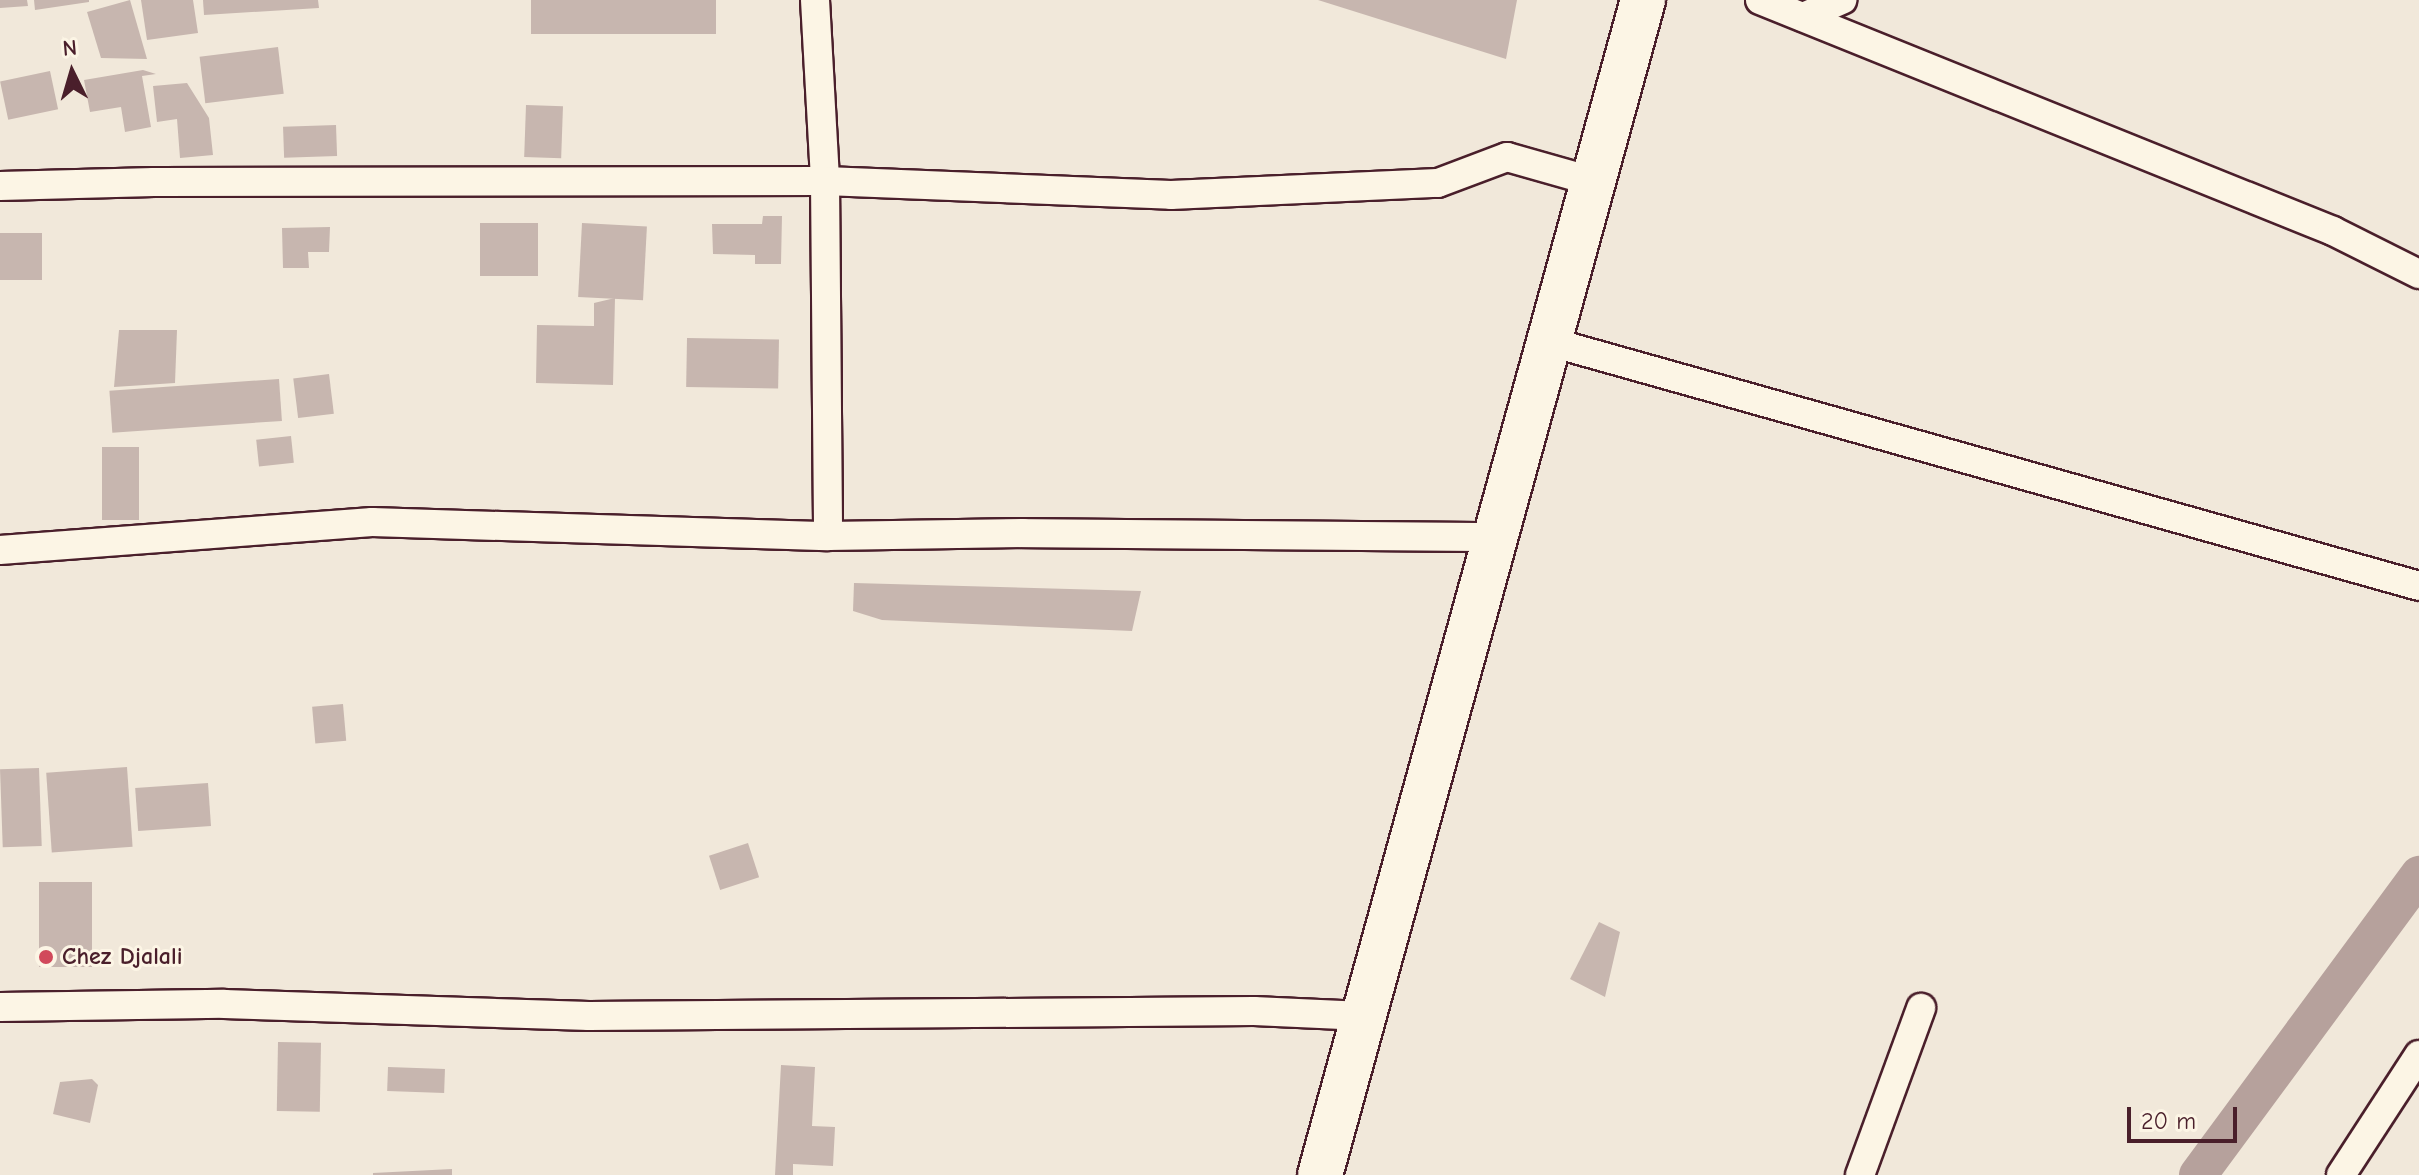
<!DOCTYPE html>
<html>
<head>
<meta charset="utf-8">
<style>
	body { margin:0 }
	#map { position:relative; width:2419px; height:1175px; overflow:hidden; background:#f1e8da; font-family:"Comic Neue",sans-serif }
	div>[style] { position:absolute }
	.canal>* { height:38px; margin:-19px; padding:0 19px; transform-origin:19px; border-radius:19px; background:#b6a19c }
	.building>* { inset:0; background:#c7b6af; transform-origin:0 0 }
	.roads { filter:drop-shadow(2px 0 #4a1f2b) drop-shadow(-2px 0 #4a1f2b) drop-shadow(0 2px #4a1f2b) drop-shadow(0 -2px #4a1f2b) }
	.minor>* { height:28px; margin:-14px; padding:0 14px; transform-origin:14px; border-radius:14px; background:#fcf5e5 }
	.trunk>* { height:44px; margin:-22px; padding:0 22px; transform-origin:22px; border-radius:22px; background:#fcf5e5 }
	.dots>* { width:22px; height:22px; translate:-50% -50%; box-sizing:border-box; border:4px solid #fcf5e5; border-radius:50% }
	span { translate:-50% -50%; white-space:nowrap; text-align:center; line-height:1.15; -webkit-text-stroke:6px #fcf5e5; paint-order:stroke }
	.poi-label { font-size:24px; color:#4a1f2b; font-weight:700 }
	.left { translate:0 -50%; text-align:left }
	.north { position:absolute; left:32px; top:32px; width:80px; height:80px; -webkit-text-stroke:6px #fcf5e5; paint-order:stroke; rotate:355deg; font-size:22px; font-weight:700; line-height:32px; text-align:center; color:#4a1f2b }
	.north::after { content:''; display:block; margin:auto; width:28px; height:36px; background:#4a1f2b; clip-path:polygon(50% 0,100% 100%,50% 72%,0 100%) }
	.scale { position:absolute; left:2127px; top:1107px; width:110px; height:36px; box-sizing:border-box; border:4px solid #4a1f2b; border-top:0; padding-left:10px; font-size:24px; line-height:28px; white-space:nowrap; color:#4a1f2b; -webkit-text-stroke:6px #fcf5e5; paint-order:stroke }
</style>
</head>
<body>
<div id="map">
	<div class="canal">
		<i style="left:2198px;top:1175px;width:373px;rotate:-53.6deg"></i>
	</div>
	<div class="building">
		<i style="clip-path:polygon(0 0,27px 0,28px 6px,0 8px)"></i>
		<i style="clip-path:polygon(34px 0,89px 0,89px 2px,35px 10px)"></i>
		<i style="clip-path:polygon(130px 0,147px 59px,101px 58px,87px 12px)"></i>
		<i style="clip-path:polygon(141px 0,193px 0,198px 33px,147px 40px)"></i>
		<i style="clip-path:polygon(203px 0,318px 0,319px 8px,204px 15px)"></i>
		<i style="left:716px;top:0;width:34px;height:185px;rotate:90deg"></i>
		<i style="clip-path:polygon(1318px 0,1517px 0,1506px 59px)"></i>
		<i style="left:278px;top:47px;width:47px;height:79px;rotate:83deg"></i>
		<i style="clip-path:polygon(143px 70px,156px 74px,142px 76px,151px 127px,125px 132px,121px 107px,90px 112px,84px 80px)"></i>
		<i style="left:50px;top:71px;width:39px;height:51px;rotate:78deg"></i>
		<i style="clip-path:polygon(187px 83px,209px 118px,213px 155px,180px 158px,177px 119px,157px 122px,153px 86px)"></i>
		<i style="left:526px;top:105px;width:37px;height:52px;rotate:2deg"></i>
		<i style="left:336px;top:125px;width:31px;height:53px;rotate:88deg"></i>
		<i style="clip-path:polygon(763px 216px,782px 216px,781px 264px,755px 264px,755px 255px,713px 254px,712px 224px,762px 224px)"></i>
		<i style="left:480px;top:223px;width:58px;height:53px"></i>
		<i style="left:582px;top:223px;width:65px;height:74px;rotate:3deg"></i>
		<i style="clip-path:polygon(330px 227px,329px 252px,308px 252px,309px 268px,283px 268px,282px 228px)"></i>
		<i style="left:0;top:233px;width:42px;height:47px"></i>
		<i style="clip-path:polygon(615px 298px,613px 385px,536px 383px,537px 325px,594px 326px,594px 303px)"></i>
		<i style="clip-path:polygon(119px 330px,177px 330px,175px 383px,114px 387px)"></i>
		<i style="left:687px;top:338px;width:92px;height:49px;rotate:1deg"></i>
		<i style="left:329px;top:374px;width:40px;height:36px;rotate:83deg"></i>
		<i style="left:279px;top:379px;width:42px;height:170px;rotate:86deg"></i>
		<i style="left:291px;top:436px;width:27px;height:35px;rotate:84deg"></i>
		<i style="left:139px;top:447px;width:73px;height:37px;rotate:90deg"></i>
		<i style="clip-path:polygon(854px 583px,1141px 591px,1132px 631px,882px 620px,853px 611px)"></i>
		<i style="left:343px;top:704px;width:37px;height:31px;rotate:85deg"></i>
		<i style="left:127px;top:767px;width:80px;height:81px;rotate:86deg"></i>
		<i style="left:39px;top:768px;width:78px;height:39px;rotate:88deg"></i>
		<i style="left:208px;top:783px;width:43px;height:73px;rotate:86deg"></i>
		<i style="left:748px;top:843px;width:36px;height:41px;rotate:72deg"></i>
		<i style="left:39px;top:882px;width:53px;height:85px"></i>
		<i style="clip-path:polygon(1599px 922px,1620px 932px,1605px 997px,1570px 979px)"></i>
		<i style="left:278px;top:1042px;width:43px;height:69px;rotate:1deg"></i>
		<i style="clip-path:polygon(781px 1065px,815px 1067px,812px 1126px,835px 1127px,833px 1166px,793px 1164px,793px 1175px,775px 1175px)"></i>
		<i style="left:388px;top:1067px;width:57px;height:24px;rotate:2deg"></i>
		<i style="clip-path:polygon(92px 1079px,98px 1085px,90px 1123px,53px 1114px,60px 1082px)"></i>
		<i style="clip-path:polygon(452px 1169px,452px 1175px,373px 1175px,373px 1173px)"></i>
	</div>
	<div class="roads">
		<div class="minor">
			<i style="left:815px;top:0;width:181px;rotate:86.8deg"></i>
			<i style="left:825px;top:181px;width:355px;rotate:89.5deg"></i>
			<i style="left:1760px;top:0;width:618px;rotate:21.96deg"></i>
			<i style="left:2333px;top:231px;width:96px;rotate:26.6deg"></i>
			<i style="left:1803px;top:17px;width:43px;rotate:-23.6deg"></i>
			<i style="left:0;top:186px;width:154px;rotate:-1.5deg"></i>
			<i style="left:154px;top:182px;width:671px;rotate:-0.09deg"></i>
			<i style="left:825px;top:181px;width:346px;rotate:2.3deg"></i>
			<i style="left:1171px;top:195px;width:267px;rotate:-2.6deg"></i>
			<i style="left:1438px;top:183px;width:74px;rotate:-20.6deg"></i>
			<i style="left:1507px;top:157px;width:88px;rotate:15.8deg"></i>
			<i style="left:1547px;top:341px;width:906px;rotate:15.69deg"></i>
			<i style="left:0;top:550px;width:373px;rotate:-4.3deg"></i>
			<i style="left:372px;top:522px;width:456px;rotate:1.8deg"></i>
			<i style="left:828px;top:536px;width:195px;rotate:-0.9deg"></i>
			<i style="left:1023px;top:533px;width:471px;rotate:0.5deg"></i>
			<i style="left:0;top:1007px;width:224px;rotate:-0.8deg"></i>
			<i style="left:224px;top:1004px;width:365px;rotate:1.9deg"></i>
			<i style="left:589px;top:1016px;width:665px;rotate:-0.43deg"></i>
			<i style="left:1254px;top:1011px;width:110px;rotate:2.6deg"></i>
			<i style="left:1860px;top:1175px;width:178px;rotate:-69.9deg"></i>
			<i style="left:2341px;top:1175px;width:143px;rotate:-57deg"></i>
		</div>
		<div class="trunk">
			<i style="left:1320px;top:1175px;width:1219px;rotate:-74.63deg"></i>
		</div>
	</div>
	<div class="dots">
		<i style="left:46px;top:957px;background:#d1495b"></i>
	</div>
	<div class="poi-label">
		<span class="left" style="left:62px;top:957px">Chez Djalali</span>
	</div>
	<div class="north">N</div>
	<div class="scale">20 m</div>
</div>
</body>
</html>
